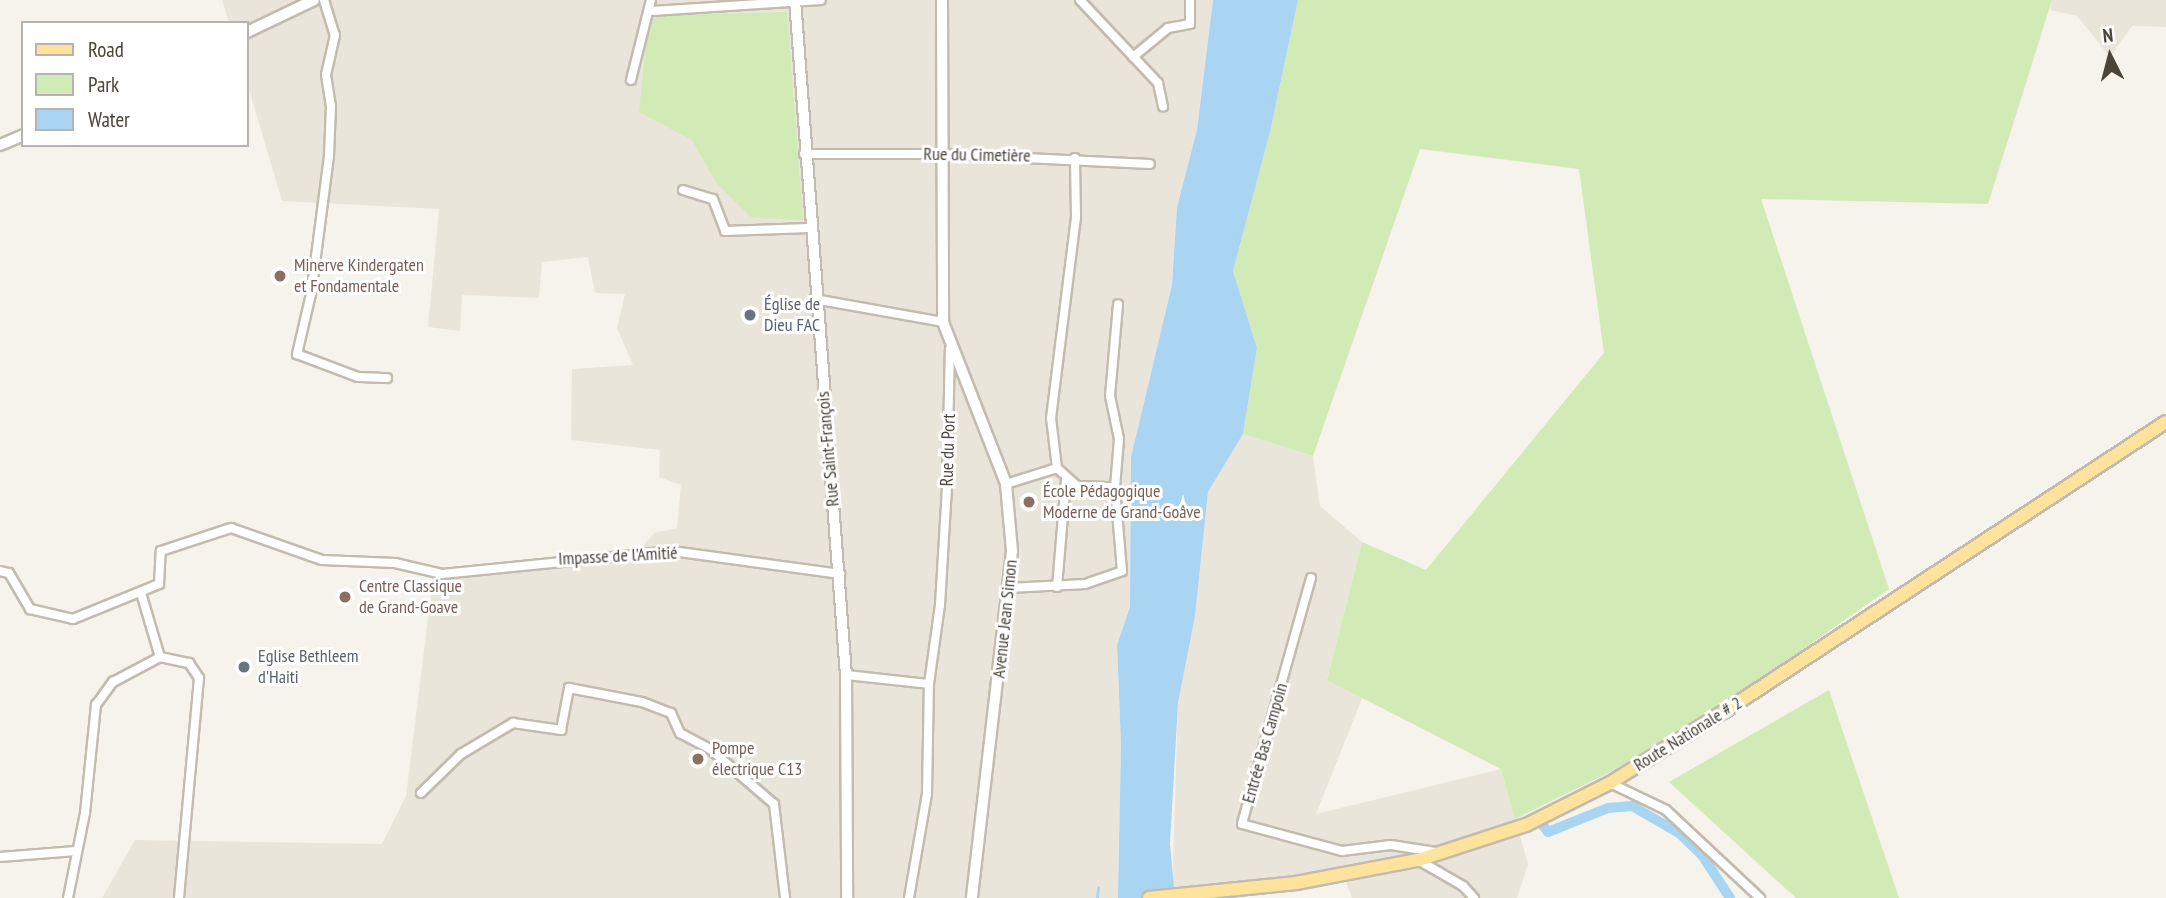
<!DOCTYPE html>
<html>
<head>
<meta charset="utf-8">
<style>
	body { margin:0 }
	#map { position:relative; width:2166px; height:898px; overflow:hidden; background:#f6f3ec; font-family:"PT Sans Narrow",sans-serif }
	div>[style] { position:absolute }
	.residential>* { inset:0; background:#eae5da }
	.green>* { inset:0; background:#d2eab5 }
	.water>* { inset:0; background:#a9d4f2 }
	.stream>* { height:2.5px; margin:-1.25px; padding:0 1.25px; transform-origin:1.25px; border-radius:1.25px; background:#a9d4f2 }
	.canal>* { height:10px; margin:-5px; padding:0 5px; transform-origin:5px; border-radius:5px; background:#a9d4f2 }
	.roads { filter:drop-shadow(2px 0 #c2bbae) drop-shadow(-2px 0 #c2bbae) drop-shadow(0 2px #c2bbae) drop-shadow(0 -2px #c2bbae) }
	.minor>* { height:8px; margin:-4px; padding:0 4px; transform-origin:4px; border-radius:4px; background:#fff }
	.tertiary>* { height:10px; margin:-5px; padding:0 5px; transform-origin:5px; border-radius:5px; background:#fff }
	.primary>* { height:12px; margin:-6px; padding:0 6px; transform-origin:6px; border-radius:6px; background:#ffe39c }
	.dots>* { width:19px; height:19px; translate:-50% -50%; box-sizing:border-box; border:4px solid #fff; border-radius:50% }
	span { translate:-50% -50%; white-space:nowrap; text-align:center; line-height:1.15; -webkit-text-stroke:6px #fff; paint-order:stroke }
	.street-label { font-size:18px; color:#4b4439 }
	.education-label { font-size:18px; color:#785e54 }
	.left { translate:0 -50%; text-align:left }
	.worship-label { font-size:18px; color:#5b616d }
	.legend { position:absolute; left:21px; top:21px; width:228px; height:126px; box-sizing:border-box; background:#fff; border:2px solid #b7b4b0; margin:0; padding:9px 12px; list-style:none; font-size:21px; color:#4b4439 }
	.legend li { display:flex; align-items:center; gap:14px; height:35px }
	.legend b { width:35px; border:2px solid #b7b4b0 }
	.north { position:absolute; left:2075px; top:21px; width:70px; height:70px; -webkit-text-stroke:5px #fff; paint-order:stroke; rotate:354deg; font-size:19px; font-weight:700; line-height:28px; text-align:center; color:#4b4439 }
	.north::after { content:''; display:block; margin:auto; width:24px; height:32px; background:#4b4439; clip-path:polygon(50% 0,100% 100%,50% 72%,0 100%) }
</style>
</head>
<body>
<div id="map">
	<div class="residential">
		<i style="clip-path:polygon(222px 0,1213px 0,1197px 130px,1177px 207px,1172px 285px,1131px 457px,1130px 607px,1117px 645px,1121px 744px,1118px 898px,102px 898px,135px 840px,382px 844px,406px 796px,434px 570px,642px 547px,654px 533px,677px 528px,681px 485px,659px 477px,660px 450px,571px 440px,572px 369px,633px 365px,617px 328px,625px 294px,595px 293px,588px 257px,542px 262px,539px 298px,462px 295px,460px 331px,428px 327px,439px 209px,282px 201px,247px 83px,247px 23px,229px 23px)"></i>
		<i style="clip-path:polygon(2052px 0,2166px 0,2166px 27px,2132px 26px,2110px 57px,2077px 16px,2050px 10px)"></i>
		<i style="clip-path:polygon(1243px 434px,1313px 456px,1320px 506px,1362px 542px,1327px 679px,1363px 696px,1316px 814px,1501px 769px,1528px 864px,1517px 898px,1352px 898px,1341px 870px,1172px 891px,1178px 703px,1195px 616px,1208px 492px)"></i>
	</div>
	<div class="green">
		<i style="clip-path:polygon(1298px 0,2052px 0,1988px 204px,1761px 199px,1889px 589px,1745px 690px,1612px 771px,1515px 819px,1501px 769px,1327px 680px,1362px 542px,1426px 570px,1604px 353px,1579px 169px,1420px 149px,1313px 456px,1243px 434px,1257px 348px,1233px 271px,1270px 132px)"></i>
		<i style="clip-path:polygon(787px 12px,803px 220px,751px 217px,717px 184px,692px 140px,639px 112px,649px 16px)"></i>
		<i style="clip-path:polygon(1829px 690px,1899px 898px,1796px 898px,1669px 782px)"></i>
	</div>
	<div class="water">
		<i style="clip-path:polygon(1213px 0,1298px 0,1270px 132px,1233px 271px,1257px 348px,1243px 434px,1208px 492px,1195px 616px,1178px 703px,1170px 844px,1175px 898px,1118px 898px,1121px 744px,1117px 645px,1130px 607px,1131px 457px,1172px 285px,1177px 207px,1197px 130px)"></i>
	</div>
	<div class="stream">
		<i style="left:1097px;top:898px;width:10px;rotate:-84deg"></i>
	</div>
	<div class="canal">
		<i style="left:1542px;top:824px;width:10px;rotate:53deg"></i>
		<i style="left:1548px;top:832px;width:65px;rotate:-21.8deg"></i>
		<i style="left:1608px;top:808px;width:24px;rotate:-5deg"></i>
		<i style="left:1632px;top:806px;width:54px;rotate:29.9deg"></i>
		<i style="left:1679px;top:833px;width:32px;rotate:44deg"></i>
		<i style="left:1702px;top:855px;width:51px;rotate:56.9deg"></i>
	</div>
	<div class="roads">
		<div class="minor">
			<i style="left:324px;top:0;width:37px;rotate:73deg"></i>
			<i style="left:335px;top:35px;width:41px;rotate:102.7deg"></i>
			<i style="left:326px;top:75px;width:31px;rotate:81deg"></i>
			<i style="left:331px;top:106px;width:50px;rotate:92.3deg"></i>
			<i style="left:329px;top:156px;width:139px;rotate:97.4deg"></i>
			<i style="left:311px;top:294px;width:62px;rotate:103.1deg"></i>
			<i style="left:297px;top:354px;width:65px;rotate:20.7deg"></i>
			<i style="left:358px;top:377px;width:29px;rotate:2deg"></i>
			<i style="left:1080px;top:0;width:114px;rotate:46.8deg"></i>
			<i style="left:1158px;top:83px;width:24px;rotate:78deg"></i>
			<i style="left:652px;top:11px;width:169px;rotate:-3.7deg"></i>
			<i style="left:1133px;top:57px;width:45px;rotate:-39.6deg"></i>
			<i style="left:1168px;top:28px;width:22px;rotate:-10deg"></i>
			<i style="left:1190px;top:24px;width:24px;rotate:-90deg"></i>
			<i style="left:631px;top:80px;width:82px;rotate:-76deg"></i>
			<i style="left:804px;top:154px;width:139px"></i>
			<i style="left:943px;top:154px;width:207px;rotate:2.8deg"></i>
			<i style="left:683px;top:190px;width:31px;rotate:17deg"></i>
			<i style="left:713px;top:199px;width:34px;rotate:69deg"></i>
			<i style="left:725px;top:231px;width:84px;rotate:-2deg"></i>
			<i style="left:814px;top:299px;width:131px;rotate:10.1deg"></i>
			<i style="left:1057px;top:468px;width:50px;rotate:-96.8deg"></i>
			<i style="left:1051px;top:418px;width:202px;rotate:-82.9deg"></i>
			<i style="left:1076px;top:218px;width:60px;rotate:-91deg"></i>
			<i style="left:1006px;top:484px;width:53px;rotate:-17.4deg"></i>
			<i style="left:1057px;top:468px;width:27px;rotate:42deg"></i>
			<i style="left:1077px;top:486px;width:38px;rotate:2deg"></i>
			<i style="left:0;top:571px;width:9px;rotate:13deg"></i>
			<i style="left:9px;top:573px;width:42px;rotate:59.7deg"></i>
			<i style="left:30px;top:609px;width:44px;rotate:13.1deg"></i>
			<i style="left:73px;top:619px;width:93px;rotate:-22.1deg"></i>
			<i style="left:159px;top:584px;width:33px;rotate:-87deg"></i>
			<i style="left:161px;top:551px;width:74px;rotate:-18.2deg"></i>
			<i style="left:231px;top:528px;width:96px;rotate:19.4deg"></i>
			<i style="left:322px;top:560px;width:73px;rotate:2.4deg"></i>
			<i style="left:395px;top:563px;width:48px;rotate:13.2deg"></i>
			<i style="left:442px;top:574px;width:231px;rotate:-5.7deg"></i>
			<i style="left:672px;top:551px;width:170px;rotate:7.8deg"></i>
			<i style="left:1311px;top:578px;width:255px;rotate:105.7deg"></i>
			<i style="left:1242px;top:824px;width:104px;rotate:15.1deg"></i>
			<i style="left:1342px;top:851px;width:49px;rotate:-7deg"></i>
			<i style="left:1391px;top:845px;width:45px;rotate:9deg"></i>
			<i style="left:1057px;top:587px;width:108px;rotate:-85.2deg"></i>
			<i style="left:1009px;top:588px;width:76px;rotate:-3deg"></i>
			<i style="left:1085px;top:584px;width:39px;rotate:-19deg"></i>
			<i style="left:1122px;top:571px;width:84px;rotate:-94.8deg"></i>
			<i style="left:1115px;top:487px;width:48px;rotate:-85.2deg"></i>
			<i style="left:1119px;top:439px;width:44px;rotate:-101.8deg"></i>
			<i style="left:1110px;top:396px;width:92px;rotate:-85deg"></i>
			<i style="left:141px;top:593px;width:67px;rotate:73.5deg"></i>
			<i style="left:160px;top:657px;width:30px;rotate:12deg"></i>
			<i style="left:189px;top:663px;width:18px;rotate:56deg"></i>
			<i style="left:199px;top:678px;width:221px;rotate:95.2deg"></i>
			<i style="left:846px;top:675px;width:83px;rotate:6.2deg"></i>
			<i style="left:1610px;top:783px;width:62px;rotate:25.7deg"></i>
			<i style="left:1666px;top:810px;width:129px;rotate:43.1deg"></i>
			<i style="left:421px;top:793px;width:56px;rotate:-44.3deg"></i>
			<i style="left:461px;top:754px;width:61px;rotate:-30.8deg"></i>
			<i style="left:513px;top:723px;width:49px;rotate:8.3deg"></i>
			<i style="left:561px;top:730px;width:43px;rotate:-79.2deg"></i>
			<i style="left:569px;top:688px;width:74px;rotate:10.9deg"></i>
			<i style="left:642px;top:702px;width:31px;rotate:21deg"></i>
			<i style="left:671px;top:713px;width:22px;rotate:66deg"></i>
			<i style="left:680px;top:733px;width:34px;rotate:28deg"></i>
			<i style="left:710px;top:749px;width:84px;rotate:40.7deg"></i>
			<i style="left:774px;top:804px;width:95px;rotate:83.3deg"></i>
			<i style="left:0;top:857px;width:76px;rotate:-4.5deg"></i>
			<i style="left:1418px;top:860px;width:52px;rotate:30deg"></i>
			<i style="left:1463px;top:886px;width:16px;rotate:47deg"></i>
			<i style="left:68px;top:898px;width:87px;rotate:-78.7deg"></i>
			<i style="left:85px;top:813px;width:109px;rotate:-84.2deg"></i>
			<i style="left:96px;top:705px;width:29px;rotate:-54deg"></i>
			<i style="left:113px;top:682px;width:53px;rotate:-28deg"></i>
			<i style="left:909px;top:898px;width:106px;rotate:-80.2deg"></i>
			<i style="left:927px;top:794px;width:110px;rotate:-89deg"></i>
			<i style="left:929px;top:684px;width:80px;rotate:-82.1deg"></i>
			<i style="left:940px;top:605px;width:118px;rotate:-86.6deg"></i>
			<i style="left:947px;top:487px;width:138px;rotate:-88.8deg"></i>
		</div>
		<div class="tertiary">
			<i style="left:795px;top:0;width:677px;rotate:85.68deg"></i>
			<i style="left:846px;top:675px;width:223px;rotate:89.7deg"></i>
			<i style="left:942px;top:0;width:322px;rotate:89.8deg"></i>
			<i style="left:943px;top:322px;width:174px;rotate:68.7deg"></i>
			<i style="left:1006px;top:484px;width:67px;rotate:84.9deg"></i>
			<i style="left:1012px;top:551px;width:349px;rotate:96.6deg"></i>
			<i style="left:247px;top:32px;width:74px;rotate:-25.5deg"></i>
			<i style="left:0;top:145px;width:25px;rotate:-23deg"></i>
		</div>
		<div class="primary">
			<i style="left:1149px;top:898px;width:148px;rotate:-5.8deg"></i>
			<i style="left:1296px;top:883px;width:124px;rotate:-10.7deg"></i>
			<i style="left:1418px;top:860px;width:114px;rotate:-18deg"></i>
			<i style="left:1526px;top:825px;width:94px;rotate:-26.6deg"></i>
			<i style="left:1610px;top:783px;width:136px;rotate:-32.1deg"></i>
			<i style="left:1725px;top:711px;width:527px;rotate:-33.24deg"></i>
		</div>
	</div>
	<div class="dots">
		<i style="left:280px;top:276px;background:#8d6e63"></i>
		<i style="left:750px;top:315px;background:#6b7280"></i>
		<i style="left:1029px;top:502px;background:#8d6e63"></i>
		<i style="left:345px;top:597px;background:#8d6e63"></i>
		<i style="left:244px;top:667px;background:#6b7280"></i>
		<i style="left:698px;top:759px;background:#8d6e63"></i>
	</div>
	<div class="street-label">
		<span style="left:977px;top:155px;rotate:1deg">Rue du Cimetière</span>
		<span style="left:828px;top:449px;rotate:-95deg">Rue Saint-François</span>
		<span style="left:948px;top:450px;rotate:-88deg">Rue du Port</span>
		<span style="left:618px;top:556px;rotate:-3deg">Impasse de l'Amitié</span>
		<span style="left:1005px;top:619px;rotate:-84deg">Avenue Jean Simon</span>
		<span style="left:1688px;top:734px;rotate:-32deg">Route Nationale # 2</span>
		<span style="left:1265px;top:743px;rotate:-74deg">Entrée Bas Campoin</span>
	</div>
	<div class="education-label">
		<span class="left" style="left:294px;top:276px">Minerve Kindergaten<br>et Fondamentale</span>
		<span class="left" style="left:1043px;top:502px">École Pédagogique<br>Moderne de Grand-Goâve</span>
		<span class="left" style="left:359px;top:597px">Centre Classique<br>de Grand-Goave</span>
		<span class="left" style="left:712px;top:759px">Pompe<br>électrique C13</span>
	</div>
	<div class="worship-label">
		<span class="left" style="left:764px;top:315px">Église de<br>Dieu FAC</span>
		<span class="left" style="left:258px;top:667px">Eglise Bethleem<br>d'Haiti</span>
	</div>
	<ul class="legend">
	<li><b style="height:9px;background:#ffe39c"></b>Road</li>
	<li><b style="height:19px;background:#d2eab5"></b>Park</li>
	<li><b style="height:19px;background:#a9d4f2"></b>Water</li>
	</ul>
	<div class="north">N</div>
</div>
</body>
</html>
